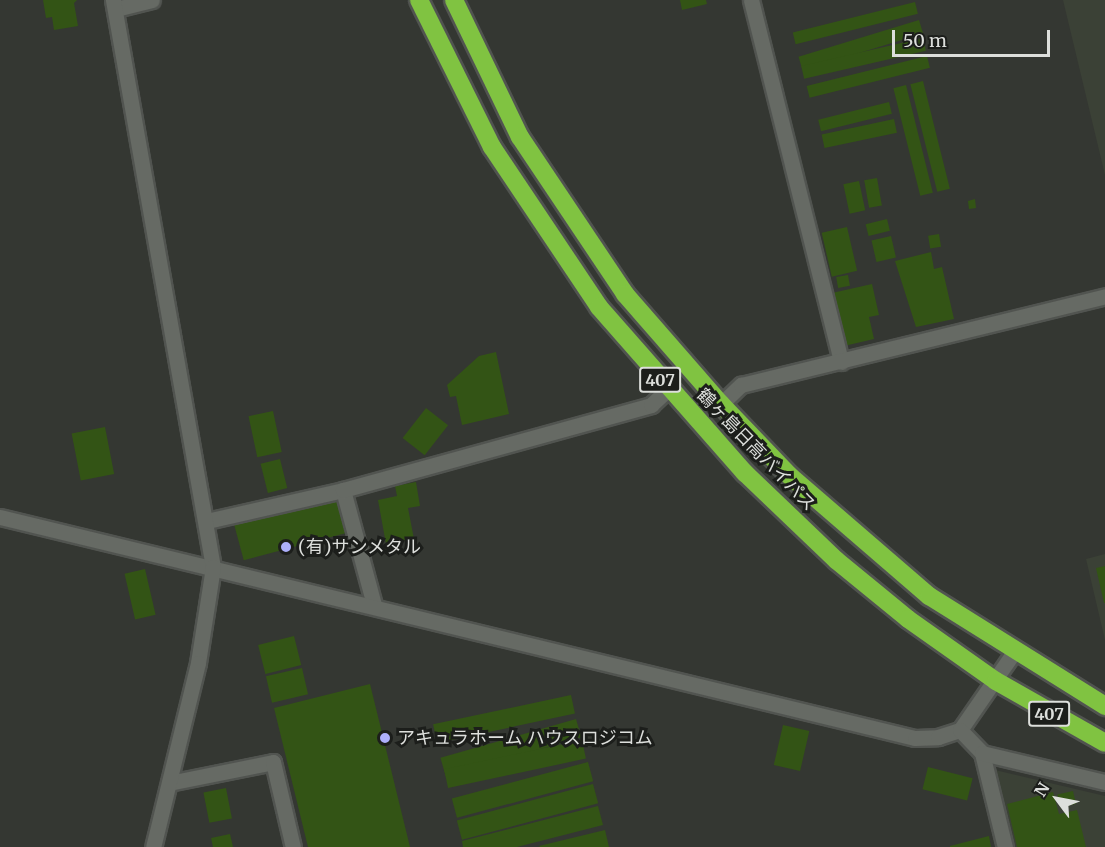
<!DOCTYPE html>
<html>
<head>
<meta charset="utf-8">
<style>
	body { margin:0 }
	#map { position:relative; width:1105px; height:847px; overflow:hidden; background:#343732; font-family:Merriweather,"Noto Sans JP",serif }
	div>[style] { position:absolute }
	.built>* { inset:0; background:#3b4136 }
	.building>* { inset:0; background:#335415; transform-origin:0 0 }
	.roads { filter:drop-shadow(2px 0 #515450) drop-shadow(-2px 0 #515450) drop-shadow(0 2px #515450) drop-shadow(0 -2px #515450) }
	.street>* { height:15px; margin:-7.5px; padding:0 7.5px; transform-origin:7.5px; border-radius:7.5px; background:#666a64 }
	.secondary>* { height:15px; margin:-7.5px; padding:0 7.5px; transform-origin:7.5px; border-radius:7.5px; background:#666a64 }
	.highway>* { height:18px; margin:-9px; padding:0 9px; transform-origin:9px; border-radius:9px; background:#80c341 }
	.dots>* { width:16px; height:16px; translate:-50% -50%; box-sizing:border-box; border:3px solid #1c1e1b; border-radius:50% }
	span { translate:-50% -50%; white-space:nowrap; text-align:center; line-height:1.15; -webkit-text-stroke:6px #1c1e1b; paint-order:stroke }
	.shield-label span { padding:2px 4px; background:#1c1e1b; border:2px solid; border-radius:4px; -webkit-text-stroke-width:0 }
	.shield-label { font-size:16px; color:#dddfdc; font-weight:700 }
	.street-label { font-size:18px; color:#dddfdc }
	.poi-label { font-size:18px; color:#dddfdc }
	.left { translate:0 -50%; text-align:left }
	.north { position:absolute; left:1027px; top:769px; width:60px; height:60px; -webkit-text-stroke:4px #1c1e1b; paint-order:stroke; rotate:302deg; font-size:16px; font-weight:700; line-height:24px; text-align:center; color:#dddfdc }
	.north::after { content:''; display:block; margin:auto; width:21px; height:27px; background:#dddfdc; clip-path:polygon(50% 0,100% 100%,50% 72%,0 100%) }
	.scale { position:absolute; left:892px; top:30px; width:158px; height:27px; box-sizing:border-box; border:3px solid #dddfdc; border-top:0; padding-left:8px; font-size:18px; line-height:21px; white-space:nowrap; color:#dddfdc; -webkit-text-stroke:4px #1c1e1b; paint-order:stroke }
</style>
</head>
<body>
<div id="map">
	<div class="built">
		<i style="clip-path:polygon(1063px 0,1105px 0,1105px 175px)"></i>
		<i style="clip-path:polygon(1105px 554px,1105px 640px,1086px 559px)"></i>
		<i style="clip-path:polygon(995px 770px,1105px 796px,1105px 847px,1013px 847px)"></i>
	</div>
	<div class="building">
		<i style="clip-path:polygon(43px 0,77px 0,74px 3px,78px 26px,54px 30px,52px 17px,46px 18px)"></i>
		<i style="clip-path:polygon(680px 0,706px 0,707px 4px,682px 10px)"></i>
		<i style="left:915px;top:2px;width:12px;height:126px;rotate:76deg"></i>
		<i style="left:919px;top:20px;width:14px;height:126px;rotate:73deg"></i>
		<i style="left:923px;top:38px;width:13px;height:125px;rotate:77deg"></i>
		<i style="left:927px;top:56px;width:12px;height:124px;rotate:76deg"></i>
		<i style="left:923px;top:81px;width:111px;height:13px;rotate:76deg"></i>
		<i style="left:906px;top:85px;width:111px;height:13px;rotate:76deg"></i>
		<i style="left:889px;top:102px;width:12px;height:73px;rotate:76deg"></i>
		<i style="left:894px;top:119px;width:14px;height:74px;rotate:78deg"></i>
		<i style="left:877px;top:178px;width:28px;height:13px;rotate:80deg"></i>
		<i style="left:859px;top:181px;width:30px;height:16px;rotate:78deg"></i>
		<i style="clip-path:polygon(975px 199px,976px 208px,969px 209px,968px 201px)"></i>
		<i style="left:887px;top:219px;width:12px;height:22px;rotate:76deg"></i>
		<i style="left:847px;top:227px;width:45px;height:26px;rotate:77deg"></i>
		<i style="left:939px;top:234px;width:13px;height:11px;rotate:81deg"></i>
		<i style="left:891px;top:236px;width:22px;height:20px;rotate:77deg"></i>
		<i style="clip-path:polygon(931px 252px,934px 269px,942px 267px,954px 319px,916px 327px,895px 261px)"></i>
		<i style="left:848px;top:275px;width:11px;height:12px;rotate:80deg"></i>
		<i style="clip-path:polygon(872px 284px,879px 315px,869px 317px,874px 339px,844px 346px,832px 293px)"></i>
		<i style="clip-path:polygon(496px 352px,509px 414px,462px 425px,456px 396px,450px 397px,447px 385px,479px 356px)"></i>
		<i style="left:426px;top:408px;width:28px;height:38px;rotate:38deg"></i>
		<i style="left:273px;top:411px;width:42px;height:25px;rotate:78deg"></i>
		<i style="left:105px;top:427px;width:48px;height:34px;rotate:79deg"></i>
		<i style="left:280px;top:459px;width:30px;height:20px;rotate:76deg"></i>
		<i style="clip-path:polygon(416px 482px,420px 506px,408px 508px,414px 539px,386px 544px,378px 500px,397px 496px,395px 486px)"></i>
		<i style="left:337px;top:495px;width:39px;height:107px;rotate:75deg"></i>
		<i style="clip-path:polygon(1105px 566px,1105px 603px,1104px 603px,1096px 568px)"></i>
		<i style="left:145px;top:569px;width:47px;height:21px;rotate:77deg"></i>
		<i style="left:294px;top:636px;width:30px;height:37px;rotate:76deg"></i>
		<i style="left:302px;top:668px;width:27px;height:37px;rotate:77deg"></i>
		<i style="clip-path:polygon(370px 684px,410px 847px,308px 847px,274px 708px)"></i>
		<i style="left:571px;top:695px;width:19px;height:141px;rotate:78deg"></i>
		<i style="left:576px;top:719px;width:19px;height:141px;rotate:74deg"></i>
		<i style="left:783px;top:725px;width:27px;height:41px;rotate:13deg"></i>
		<i style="left:582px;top:740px;width:19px;height:141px;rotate:78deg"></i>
		<i style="left:588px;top:762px;width:20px;height:141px;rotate:75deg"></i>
		<i style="left:928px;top:767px;width:46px;height:23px;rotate:14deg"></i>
		<i style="left:593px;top:784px;width:20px;height:141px;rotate:75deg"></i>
		<i style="left:226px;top:788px;width:31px;height:23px;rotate:79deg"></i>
		<i style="left:1073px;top:791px;width:13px;height:16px;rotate:77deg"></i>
		<i style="clip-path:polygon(1053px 792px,1059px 814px,1077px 810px,1086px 847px,1017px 847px,1007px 804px)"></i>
		<i style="clip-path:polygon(598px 806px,603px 825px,517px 847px,463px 847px,462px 841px)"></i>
		<i style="clip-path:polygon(605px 830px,609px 847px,540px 847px,539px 846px)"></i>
		<i style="clip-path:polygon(230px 834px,233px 847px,213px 847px,211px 838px)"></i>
		<i style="clip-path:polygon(989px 836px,991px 847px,950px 847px,950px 846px)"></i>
	</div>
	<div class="roads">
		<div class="street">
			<i style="left:751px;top:0;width:373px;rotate:76deg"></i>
			<i style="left:116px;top:9px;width:37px;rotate:-14deg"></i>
			<i style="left:721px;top:404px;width:28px;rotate:-44deg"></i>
			<i style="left:741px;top:385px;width:375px;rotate:-13.7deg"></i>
			<i style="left:343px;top:490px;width:119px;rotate:74.9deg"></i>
			<i style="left:0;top:517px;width:941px;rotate:13.58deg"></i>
			<i style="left:915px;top:738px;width:23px;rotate:-2deg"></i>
			<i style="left:938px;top:737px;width:23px;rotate:-18deg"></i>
			<i style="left:960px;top:730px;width:95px;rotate:-55.3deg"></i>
			<i style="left:207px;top:521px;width:139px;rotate:-12.8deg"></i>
			<i style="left:343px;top:490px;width:320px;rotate:-15.4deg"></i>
			<i style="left:651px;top:405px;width:23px;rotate:-43deg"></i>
			<i style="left:960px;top:730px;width:32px;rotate:46deg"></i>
			<i style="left:982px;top:753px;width:97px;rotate:76.3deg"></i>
			<i style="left:982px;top:753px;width:126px;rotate:13.3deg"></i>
			<i style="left:169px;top:783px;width:106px;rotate:-11.4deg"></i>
			<i style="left:273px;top:762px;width:87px;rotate:76.8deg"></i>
		</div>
		<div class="secondary">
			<i style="left:113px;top:0;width:576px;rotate:80deg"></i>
			<i style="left:213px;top:567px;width:97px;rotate:98.9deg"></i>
			<i style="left:198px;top:663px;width:189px;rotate:103.7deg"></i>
		</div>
		<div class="highway">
			<i style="left:419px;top:0;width:164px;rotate:63.6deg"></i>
			<i style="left:492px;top:147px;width:192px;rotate:56.2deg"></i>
			<i style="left:599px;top:307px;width:221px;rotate:48.7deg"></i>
			<i style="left:745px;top:473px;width:126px;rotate:43.7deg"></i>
			<i style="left:836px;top:560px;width:93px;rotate:39.3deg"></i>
			<i style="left:908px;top:619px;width:108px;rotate:35.2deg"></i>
			<i style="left:996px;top:681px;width:125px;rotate:29.6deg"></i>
			<i style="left:454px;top:0;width:152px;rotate:64.3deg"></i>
			<i style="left:520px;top:137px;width:189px;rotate:56.2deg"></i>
			<i style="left:625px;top:294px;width:146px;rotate:48.9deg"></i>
			<i style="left:721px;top:404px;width:100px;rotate:46.2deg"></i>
			<i style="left:790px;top:476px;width:184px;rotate:40.8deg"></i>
			<i style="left:929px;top:596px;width:208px;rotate:32deg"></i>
		</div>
	</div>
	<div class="dots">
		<i style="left:286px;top:547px;background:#adaffb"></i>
		<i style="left:385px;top:738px;background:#adaffb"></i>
	</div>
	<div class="shield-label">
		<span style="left:660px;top:380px">407</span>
		<span style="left:1049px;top:714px">407</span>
	</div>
	<div class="street-label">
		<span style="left:756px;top:450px;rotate:46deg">鶴ヶ島日高バイパス</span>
	</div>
	<div class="poi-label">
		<span class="left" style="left:298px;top:547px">(有)サンメタル</span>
		<span class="left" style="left:397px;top:738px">アキュラホーム ハウスロジコム</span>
	</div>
	<div class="north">N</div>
	<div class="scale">50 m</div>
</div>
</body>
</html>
